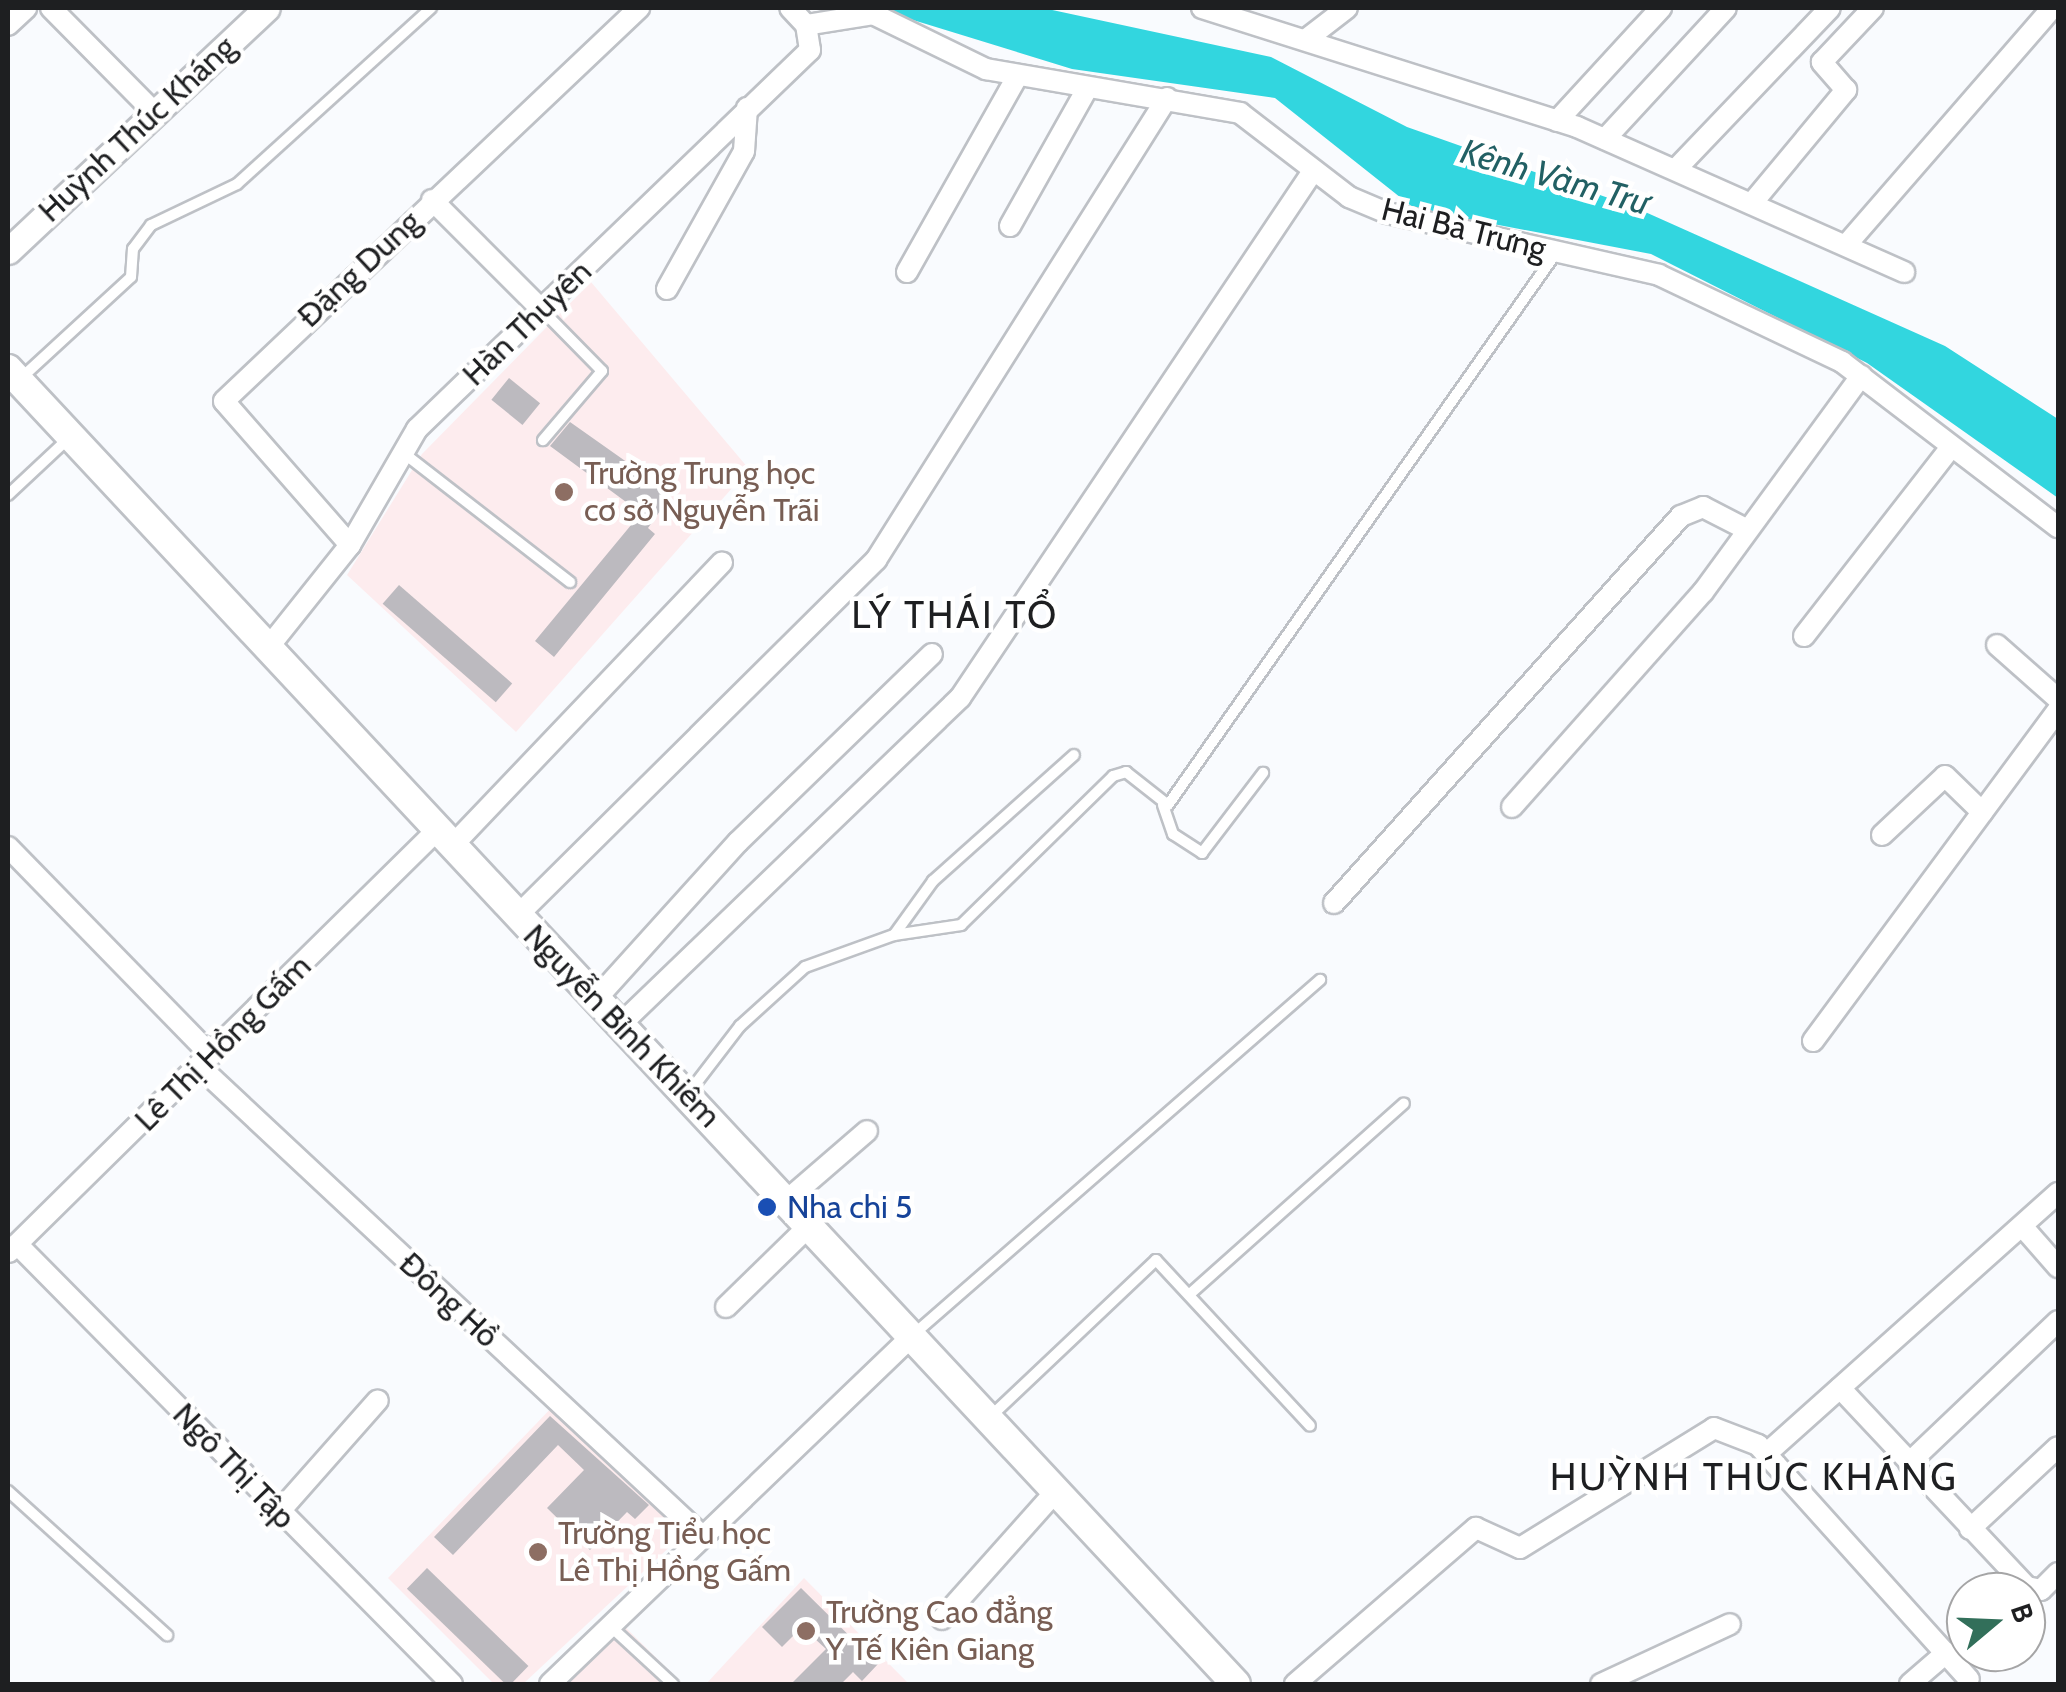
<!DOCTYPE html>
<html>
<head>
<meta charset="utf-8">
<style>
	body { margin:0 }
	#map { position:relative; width:2066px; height:1692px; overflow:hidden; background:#f9fbfe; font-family:Cabin,sans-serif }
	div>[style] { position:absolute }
	.education>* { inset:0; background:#fdecee }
	.water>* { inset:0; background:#32d6df }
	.building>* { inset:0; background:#bcbabf; transform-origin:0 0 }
	.roads { filter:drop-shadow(2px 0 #bec1c6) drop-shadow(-2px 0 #bec1c6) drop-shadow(0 2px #bec1c6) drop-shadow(0 -2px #bec1c6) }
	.service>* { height:10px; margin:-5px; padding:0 5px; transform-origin:5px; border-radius:5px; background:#fff }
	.minor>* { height:20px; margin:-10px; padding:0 10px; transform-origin:10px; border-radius:10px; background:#fff }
	.tertiary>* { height:25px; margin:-12.5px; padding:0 12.5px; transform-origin:12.5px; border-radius:12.5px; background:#fff }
	.secondary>* { height:28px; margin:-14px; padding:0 14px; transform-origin:14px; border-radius:14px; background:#fff }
	.dots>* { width:28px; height:28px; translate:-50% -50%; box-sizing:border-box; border:5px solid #fff; border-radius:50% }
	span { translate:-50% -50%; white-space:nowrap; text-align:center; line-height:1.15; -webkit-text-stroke:9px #fff; paint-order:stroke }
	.street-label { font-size:32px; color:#1e1f21 }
	.education-label { font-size:32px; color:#785e54 }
	.left { translate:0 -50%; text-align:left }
	.transit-label { font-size:32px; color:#164399 }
	.water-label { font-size:35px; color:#226064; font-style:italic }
	.quarter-label { font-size:38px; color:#1e1f21; letter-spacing:2.5px }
	.frame { position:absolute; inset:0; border:10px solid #1e1f21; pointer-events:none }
	.north { position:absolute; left:1946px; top:1572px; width:100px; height:100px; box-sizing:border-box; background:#fff; border:2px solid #a5a5a6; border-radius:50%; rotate:71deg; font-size:28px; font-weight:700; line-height:40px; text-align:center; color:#1e1f21 }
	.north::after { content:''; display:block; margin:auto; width:35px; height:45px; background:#326f5a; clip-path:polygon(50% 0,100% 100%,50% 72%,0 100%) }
</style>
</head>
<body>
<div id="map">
	<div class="education">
		<i style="clip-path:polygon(591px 282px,749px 469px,516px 732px,347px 575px,422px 454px)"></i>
		<i style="clip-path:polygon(558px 1401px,691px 1527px,523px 1684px,494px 1684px,388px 1578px)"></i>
		<i style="clip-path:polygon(804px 1578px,909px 1684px,706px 1684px)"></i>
		<i style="clip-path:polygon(624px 1626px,683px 1684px,566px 1684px)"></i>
	</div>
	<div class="water">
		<i style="clip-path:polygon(874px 8px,1043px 8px,1271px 57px,1407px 127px,1634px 207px,1945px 346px,2058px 419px,2058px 498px,1867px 363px,1651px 254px,1415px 209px,1275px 98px,1072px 69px)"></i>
	</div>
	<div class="building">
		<i style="left:509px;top:378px;width:40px;height:28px;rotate:39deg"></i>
		<i style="clip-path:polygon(570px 422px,672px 494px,648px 528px,655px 534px,554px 657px,535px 641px,641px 513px,550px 446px)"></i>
		<i style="left:399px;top:585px;width:150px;height:25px;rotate:41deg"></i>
		<i style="clip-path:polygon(550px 1416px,649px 1505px,635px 1519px,627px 1512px,590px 1550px,547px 1508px,584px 1470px,558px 1445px,453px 1555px,434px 1537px)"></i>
		<i style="left:427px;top:1568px;width:141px;height:29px;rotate:44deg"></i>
		<i style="clip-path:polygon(801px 1588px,878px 1664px,862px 1681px,853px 1672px,841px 1684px,791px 1684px,826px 1649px,802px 1627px,782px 1647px,762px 1627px)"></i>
	</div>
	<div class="roads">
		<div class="service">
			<i style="left:541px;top:309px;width:87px;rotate:45.5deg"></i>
			<i style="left:602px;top:371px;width:91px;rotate:130.5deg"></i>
			<i style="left:19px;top:380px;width:152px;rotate:-42.6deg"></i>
			<i style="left:131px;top:277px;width:28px;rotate:-86deg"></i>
			<i style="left:133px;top:249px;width:30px;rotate:-53deg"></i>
			<i style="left:151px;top:225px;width:95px;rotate:-25.5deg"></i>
			<i style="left:237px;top:184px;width:262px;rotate:-42.2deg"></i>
			<i style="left:401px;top:451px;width:214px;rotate:37.8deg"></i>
			<i style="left:8px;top:495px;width:83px;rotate:-43.1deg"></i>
			<i style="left:1163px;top:805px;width:31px;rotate:71deg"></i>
			<i style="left:1173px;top:834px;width:35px;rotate:33deg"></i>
			<i style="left:1202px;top:853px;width:101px;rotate:-52.7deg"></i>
			<i style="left:894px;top:935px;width:67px;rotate:-54.2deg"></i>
			<i style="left:933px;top:881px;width:189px;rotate:-41.8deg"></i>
			<i style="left:687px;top:1095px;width:87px;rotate:-52.5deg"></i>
			<i style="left:740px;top:1026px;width:88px;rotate:-42.2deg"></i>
			<i style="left:805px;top:967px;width:95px;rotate:-19.8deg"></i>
			<i style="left:894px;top:935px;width:68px;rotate:-8.5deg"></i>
			<i style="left:961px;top:925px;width:213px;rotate:-44.4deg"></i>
			<i style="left:1113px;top:776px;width:14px;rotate:-17deg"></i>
			<i style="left:1126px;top:772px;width:53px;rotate:38.2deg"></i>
			<i style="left:1168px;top:805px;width:675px;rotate:-54.9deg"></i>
			<i style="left:1191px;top:1293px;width:285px;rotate:-41.7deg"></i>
			<i style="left:914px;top:1334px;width:539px;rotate:-41.09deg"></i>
			<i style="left:989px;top:1418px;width:230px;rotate:-43.4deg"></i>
			<i style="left:1156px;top:1260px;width:226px;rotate:47.1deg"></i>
			<i style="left:8px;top:1491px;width:215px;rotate:42.2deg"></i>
			<i style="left:609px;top:1625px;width:87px;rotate:42.7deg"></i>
		</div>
		<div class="minor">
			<i style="left:51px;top:8px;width:148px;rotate:45.3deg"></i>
			<i style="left:1202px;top:8px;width:393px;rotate:17.6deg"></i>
			<i style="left:1577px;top:127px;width:358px;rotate:23.9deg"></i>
			<i style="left:8px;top:25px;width:25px;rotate:-43deg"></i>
			<i style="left:806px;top:25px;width:68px;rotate:-9.3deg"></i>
			<i style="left:873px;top:14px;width:126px;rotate:26deg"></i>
			<i style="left:986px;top:69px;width:258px;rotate:9.8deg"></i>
			<i style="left:1240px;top:113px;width:138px;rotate:37.6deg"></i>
			<i style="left:1349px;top:197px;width:41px;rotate:22.8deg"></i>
			<i style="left:1387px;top:213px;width:279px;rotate:12.8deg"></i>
			<i style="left:1659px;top:275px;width:203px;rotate:25.4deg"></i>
			<i style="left:1842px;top:362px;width:272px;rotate:37.4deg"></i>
			<i style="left:1308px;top:38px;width:49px;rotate:-37.6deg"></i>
			<i style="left:1557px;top:121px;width:154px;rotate:-47.4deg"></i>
			<i style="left:1605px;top:139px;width:178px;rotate:-47.3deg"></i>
			<i style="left:1677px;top:168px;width:221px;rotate:-46.3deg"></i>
			<i style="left:432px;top:200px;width:154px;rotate:45deg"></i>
			<i style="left:1753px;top:202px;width:146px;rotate:-50.3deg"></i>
			<i style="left:1846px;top:90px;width:37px;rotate:-131deg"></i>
			<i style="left:1822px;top:62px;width:74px;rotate:-46.6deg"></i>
			<i style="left:1010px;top:226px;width:157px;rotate:-60.7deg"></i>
			<i style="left:1847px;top:244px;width:313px;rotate:-49deg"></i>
			<i style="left:907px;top:272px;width:224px;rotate:-60.6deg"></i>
			<i style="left:667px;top:289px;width:158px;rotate:-60.8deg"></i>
			<i style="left:744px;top:151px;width:43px;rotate:-86deg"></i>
			<i style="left:350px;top:545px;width:191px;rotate:-131.2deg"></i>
			<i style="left:224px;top:401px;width:572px;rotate:-43.44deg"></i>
			<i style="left:1804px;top:636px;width:239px;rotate:-52.1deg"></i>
			<i style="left:1997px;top:645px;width:81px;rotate:41.5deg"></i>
			<i style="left:267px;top:649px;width:133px;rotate:-51.4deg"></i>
			<i style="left:350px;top:545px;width:134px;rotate:-60deg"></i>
			<i style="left:417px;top:429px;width:546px;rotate:-43.96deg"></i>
			<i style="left:810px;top:50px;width:25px;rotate:-99deg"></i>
			<i style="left:806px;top:25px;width:23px;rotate:-133deg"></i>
			<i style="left:1512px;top:807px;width:288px;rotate:-48.4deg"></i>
			<i style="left:1703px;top:592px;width:268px;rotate:-53.8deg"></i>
			<i style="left:1882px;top:835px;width:86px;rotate:-43.1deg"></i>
			<i style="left:1945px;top:776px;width:52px;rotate:44.2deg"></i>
			<i style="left:8px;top:847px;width:291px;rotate:45.7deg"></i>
			<i style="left:451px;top:847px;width:393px;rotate:-46.4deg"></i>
			<i style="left:1334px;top:903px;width:520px;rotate:-48.12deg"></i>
			<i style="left:1681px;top:516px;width:24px;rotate:-22deg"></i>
			<i style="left:1703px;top:507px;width:44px;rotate:27.1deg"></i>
			<i style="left:517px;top:916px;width:506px;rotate:-44.76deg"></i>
			<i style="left:876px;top:560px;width:546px;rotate:-57.79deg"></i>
			<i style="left:596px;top:999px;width:212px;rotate:-47.9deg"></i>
			<i style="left:738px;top:842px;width:270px;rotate:-44.1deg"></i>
			<i style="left:620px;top:1025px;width:472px;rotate:-43.9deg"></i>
			<i style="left:960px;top:698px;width:634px;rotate:-56.18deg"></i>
			<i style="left:1813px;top:1041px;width:412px;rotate:-53.5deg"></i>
			<i style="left:200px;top:1067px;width:681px;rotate:43.04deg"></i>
			<i style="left:786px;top:1201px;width:107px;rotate:-40.8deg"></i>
			<i style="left:2022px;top:1226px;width:55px;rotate:48.7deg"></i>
			<i style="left:17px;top:1244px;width:619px;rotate:45.33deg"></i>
			<i style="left:9px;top:1252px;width:600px;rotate:-44.59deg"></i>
			<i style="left:726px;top:1307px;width:116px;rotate:-44.3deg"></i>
			<i style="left:1840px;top:1388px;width:273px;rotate:46.8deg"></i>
			<i style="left:2027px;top:1587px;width:14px;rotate:12deg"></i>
			<i style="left:2041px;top:1590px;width:24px;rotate:-45deg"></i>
			<i style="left:1766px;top:1454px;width:392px;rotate:-41.8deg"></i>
			<i style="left:1909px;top:1463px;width:206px;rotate:-43.6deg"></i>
			<i style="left:279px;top:1512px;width:149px;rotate:-48.5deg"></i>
			<i style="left:1970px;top:1529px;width:120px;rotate:-43deg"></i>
			<i style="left:942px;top:1619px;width:171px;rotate:-48.3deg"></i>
			<i style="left:550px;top:1684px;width:502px;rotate:-43.87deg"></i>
			<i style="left:1295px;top:1684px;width:239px;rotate:-40.8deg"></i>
			<i style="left:1476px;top:1528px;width:48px;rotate:24.4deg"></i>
			<i style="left:1520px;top:1548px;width:228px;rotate:-31.7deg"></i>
			<i style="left:1714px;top:1428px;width:47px;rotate:21.1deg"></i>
			<i style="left:1758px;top:1445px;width:315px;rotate:48deg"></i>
			<i style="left:1601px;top:1684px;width:142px;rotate:-24.9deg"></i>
			<i style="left:1910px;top:1684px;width:48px;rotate:-40.7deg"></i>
		</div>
		<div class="tertiary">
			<i style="left:8px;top:251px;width:355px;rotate:-43.2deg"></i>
		</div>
		<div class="secondary">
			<i style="left:8px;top:369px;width:1799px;rotate:46.96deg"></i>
		</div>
	</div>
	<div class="dots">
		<i style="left:564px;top:492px;background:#8d6e63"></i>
		<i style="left:767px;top:1207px;background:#1a4fb4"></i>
		<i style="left:538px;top:1552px;background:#8d6e63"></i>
		<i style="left:806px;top:1631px;background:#8d6e63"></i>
	</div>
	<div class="street-label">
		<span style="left:137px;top:129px;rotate:-43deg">Huỳnh Thúc Kháng</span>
		<span style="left:1464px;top:229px;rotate:14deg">Hai Bà Trưng</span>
		<span style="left:359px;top:269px;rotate:-43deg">Đặng Dung</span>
		<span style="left:527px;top:323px;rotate:-44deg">Hàn Thuyên</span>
		<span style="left:622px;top:1026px;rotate:46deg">Nguyễn Bỉnh Khiêm</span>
		<span style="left:223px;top:1043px;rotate:-45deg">Lê Thị Hồng Gấm</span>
		<span style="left:449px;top:1300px;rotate:43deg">Đông Hồ</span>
		<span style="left:234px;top:1466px;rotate:46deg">Ngô Thị Tập</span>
	</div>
	<div class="education-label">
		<span class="left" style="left:584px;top:492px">Trường Trung học<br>cơ sở Nguyễn Trãi</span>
		<span class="left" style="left:558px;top:1552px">Trường Tiểu học<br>Lê Thị Hồng Gấm</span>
		<span class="left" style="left:826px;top:1631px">Trường Cao đẳng<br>Y Tế Kiên Giang</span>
	</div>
	<div class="transit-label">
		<span class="left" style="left:787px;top:1207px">Nha chi 5</span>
	</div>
	<div class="water-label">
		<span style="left:1555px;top:177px;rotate:16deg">Kênh Vàm Trư</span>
	</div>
	<div class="quarter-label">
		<span style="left:955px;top:615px">LÝ THÁI TỔ</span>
		<span style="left:1754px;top:1477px">HUỲNH THÚC KHÁNG</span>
	</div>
	<div class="frame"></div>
	<div class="north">B</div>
</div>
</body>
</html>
